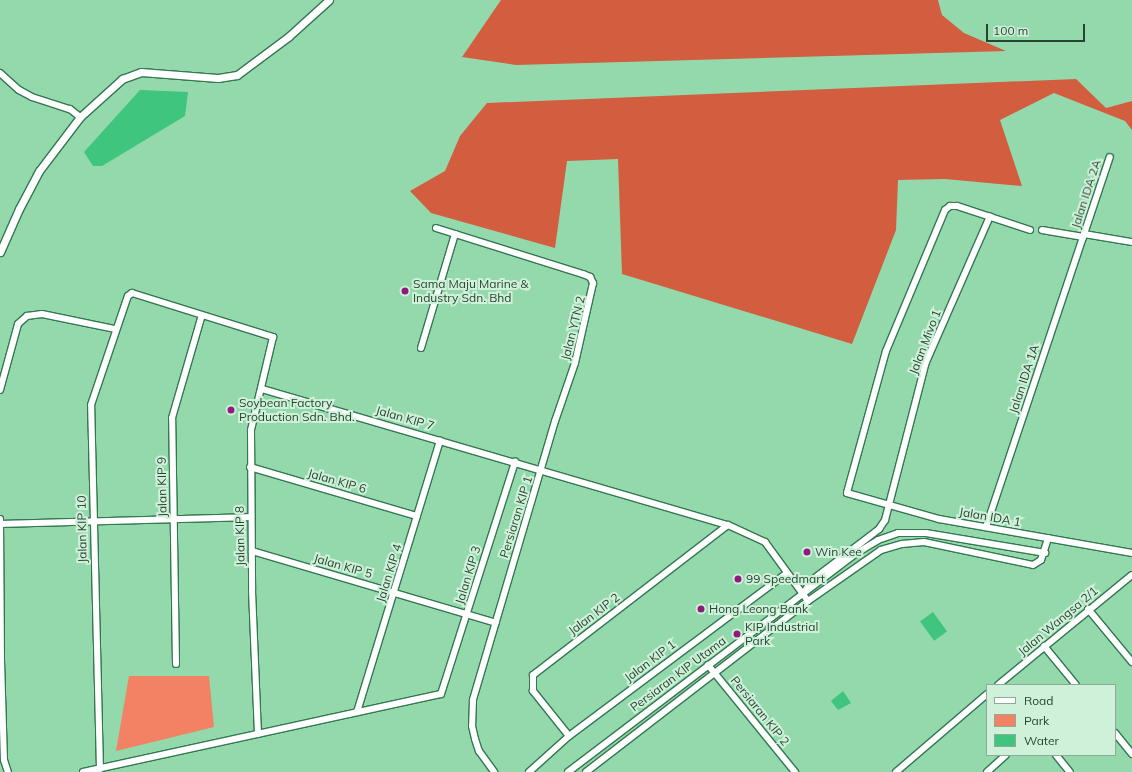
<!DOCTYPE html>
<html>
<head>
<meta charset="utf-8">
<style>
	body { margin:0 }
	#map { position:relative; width:1132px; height:772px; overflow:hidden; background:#93d9ac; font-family:Mulish,sans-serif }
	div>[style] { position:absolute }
	.green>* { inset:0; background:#f38163 }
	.forest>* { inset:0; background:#d25d3f }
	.water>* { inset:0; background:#3fc57d; transform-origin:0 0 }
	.roads { filter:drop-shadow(1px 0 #337850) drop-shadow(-1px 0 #337850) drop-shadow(0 1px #337850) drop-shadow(0 -1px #337850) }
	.minor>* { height:6px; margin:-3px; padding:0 3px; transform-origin:3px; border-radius:3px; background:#fff }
	.tertiary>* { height:7px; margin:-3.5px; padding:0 3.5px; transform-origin:3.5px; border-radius:3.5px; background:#fff }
	.dots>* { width:11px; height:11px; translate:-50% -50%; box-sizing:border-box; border:2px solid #cff1d9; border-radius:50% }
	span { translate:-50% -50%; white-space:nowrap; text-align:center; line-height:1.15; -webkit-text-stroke:4px #cff1d9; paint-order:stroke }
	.street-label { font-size:12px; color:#274432 }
	.poi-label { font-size:12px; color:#274432 }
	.left { translate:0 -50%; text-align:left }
	.legend { position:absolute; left:986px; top:684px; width:130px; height:72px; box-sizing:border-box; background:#cff1d9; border:1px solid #8cac96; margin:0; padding:5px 7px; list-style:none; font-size:12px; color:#274432 }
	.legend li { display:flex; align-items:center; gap:8px; height:20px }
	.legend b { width:20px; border:1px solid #8cac96 }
	.scale { position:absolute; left:986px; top:24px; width:99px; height:18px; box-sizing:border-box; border:2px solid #274432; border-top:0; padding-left:5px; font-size:12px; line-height:14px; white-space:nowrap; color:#274432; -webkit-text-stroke:3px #cff1d9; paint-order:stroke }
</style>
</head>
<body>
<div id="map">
	<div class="green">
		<i style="clip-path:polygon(129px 676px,209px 676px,214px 727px,116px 751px)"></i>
	</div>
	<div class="forest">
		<i style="clip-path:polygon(501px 0,938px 0,942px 15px,964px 33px,1006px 51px,516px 65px,462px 57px)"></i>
		<i style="clip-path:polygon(1076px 79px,1106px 108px,1132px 101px,1132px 130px,1125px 121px,1054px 93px,1000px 120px,1022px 186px,945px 179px,898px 180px,896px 230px,852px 344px,622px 274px,618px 159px,567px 161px,555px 248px,431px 213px,410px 191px,445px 171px,460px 136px,487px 103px)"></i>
	</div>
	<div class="water">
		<i style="clip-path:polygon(140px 90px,188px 92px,185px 116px,102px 166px,93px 166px,84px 152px)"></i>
		<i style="left:933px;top:612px;width:24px;height:16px;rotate:54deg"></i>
		<i style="clip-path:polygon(843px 691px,851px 703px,838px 710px,831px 701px)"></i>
	</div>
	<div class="roads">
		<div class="minor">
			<i style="left:0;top:73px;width:25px;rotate:42deg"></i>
			<i style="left:19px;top:90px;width:15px;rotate:28deg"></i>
			<i style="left:32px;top:97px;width:40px;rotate:18deg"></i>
			<i style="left:70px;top:109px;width:13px;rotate:39deg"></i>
			<i style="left:436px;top:228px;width:154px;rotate:17.4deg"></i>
			<i style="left:583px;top:274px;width:8px;rotate:23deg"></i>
			<i style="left:590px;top:277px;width:7px;rotate:63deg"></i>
			<i style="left:593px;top:283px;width:82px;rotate:102.7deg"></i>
			<i style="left:575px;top:363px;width:61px;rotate:109deg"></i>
			<i style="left:555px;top:421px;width:291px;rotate:106.4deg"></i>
			<i style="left:473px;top:700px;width:26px;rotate:92deg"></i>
			<i style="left:472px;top:726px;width:13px;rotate:77deg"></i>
			<i style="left:475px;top:739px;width:13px;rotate:72deg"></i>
			<i style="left:479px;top:751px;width:26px;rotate:54deg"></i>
			<i style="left:1030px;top:230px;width:77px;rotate:-161.8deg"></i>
			<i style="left:957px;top:206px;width:7px;rotate:180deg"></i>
			<i style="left:950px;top:206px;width:6px;rotate:141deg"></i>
			<i style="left:945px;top:210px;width:153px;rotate:112.7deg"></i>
			<i style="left:886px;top:351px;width:147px;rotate:105.4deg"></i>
			<i style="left:847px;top:493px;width:96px;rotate:15.8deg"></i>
			<i style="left:939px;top:519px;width:196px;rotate:10deg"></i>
			<i style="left:1042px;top:230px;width:42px;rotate:9.7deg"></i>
			<i style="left:1084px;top:234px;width:49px;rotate:9.5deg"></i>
			<i style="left:421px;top:348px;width:119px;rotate:-73.4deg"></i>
			<i style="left:262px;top:389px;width:485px;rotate:16.3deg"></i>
			<i style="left:728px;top:525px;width:41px;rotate:24.7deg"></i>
			<i style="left:765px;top:542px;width:73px;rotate:53.9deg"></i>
			<i style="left:0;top:390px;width:68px;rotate:-74.7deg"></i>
			<i style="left:18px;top:324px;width:12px;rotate:-42deg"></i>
			<i style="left:27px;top:316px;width:15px;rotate:-8deg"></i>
			<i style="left:42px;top:314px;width:75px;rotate:11.6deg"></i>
			<i style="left:250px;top:467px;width:174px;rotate:16.4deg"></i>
			<i style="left:0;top:519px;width:141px;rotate:89.6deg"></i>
			<i style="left:1px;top:660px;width:100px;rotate:88.3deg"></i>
			<i style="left:4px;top:760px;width:13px;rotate:72deg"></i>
			<i style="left:0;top:524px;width:251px;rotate:-1.6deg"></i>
			<i style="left:986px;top:527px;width:390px;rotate:-71.5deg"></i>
			<i style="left:252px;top:551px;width:254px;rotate:16.4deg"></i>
			<i style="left:805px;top:591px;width:12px;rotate:-59deg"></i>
			<i style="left:811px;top:581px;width:86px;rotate:-37.4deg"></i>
			<i style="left:879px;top:529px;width:11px;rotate:-56deg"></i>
			<i style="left:885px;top:520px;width:163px;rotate:-75.5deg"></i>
			<i style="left:926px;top:362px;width:159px;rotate:-66.3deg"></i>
			<i style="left:1088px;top:609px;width:69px;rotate:50.3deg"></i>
			<i style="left:1044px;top:646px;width:50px;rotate:50.6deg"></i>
			<i style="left:176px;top:664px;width:246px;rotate:-90.9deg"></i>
			<i style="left:172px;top:418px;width:107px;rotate:-73.8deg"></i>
			<i style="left:708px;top:665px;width:138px;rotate:50.9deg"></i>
			<i style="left:998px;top:685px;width:173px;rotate:-39.4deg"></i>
			<i style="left:357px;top:712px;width:284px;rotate:-73deg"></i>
			<i style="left:1115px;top:733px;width:27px;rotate:51deg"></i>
			<i style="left:569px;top:736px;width:58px;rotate:-128.7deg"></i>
			<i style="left:533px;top:691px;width:16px;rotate:-90deg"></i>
			<i style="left:533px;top:675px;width:246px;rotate:-37.6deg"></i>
			<i style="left:1056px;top:755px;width:22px;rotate:51deg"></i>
			<i style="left:100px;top:769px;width:364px;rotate:-91.4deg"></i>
			<i style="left:91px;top:405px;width:115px;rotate:-71.3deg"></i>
			<i style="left:128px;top:296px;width:5px;rotate:-37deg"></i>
			<i style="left:132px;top:293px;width:148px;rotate:17.3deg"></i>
			<i style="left:273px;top:337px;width:96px;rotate:103.3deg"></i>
			<i style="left:251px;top:430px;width:161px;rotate:89.6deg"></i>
			<i style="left:252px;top:591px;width:143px;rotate:87.6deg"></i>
			<i style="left:83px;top:772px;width:366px;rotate:-12.3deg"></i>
			<i style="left:441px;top:694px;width:244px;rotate:-72.3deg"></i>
			<i style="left:529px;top:772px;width:54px;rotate:-42deg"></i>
			<i style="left:569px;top:736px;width:272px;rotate:-36.8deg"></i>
			<i style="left:568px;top:772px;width:360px;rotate:-37.2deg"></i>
			<i style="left:855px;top:554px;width:27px;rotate:-31deg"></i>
			<i style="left:878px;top:540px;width:21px;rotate:-19deg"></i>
			<i style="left:898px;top:533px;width:28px"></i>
			<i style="left:926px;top:533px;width:121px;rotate:9.5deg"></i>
			<i style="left:586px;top:772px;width:280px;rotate:-37.6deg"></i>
			<i style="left:808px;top:601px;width:89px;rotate:-34.9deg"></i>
			<i style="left:881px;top:550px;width:22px;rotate:-16deg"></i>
			<i style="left:902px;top:544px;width:22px;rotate:-5deg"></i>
			<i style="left:924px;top:542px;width:111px;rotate:11.9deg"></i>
			<i style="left:1033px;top:565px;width:9px;rotate:-32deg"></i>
			<i style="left:1041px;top:560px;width:23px;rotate:-72deg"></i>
			<i style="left:896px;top:772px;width:120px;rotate:-40.6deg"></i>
			<i style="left:987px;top:772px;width:25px;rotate:-42deg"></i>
		</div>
		<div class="tertiary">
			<i style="left:0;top:252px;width:47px;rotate:-66.2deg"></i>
			<i style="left:19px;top:209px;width:43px;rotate:-62.2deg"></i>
			<i style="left:39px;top:171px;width:68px;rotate:-52.8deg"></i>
			<i style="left:80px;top:117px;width:57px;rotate:-42.1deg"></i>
			<i style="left:122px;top:79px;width:20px;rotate:-20deg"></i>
			<i style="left:141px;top:72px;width:77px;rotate:4.5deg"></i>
			<i style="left:218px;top:78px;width:19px;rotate:-9deg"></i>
			<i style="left:237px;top:75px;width:64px;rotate:-36.7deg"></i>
			<i style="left:288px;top:37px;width:55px;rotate:-42.1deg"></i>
		</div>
	</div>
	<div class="dots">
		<i style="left:405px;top:291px;background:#8e1b7c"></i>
		<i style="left:231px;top:410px;background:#8e1b7c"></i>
		<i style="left:807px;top:552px;background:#8e1b7c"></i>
		<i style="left:738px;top:579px;background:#8e1b7c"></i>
		<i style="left:701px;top:609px;background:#8e1b7c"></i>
		<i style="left:737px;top:634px;background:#8e1b7c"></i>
	</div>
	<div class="street-label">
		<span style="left:1086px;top:194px;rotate:-72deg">Jalan IDA 2A</span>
		<span style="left:573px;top:328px;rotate:-76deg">Jalan YTN 2</span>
		<span style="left:925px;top:342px;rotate:-69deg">Jalan Mivo 1</span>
		<span style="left:1024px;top:379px;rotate:-72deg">Jalan IDA 1A</span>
		<span style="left:405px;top:418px;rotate:16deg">Jalan KIP 7</span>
		<span style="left:337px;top:481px;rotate:16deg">Jalan KIP 6</span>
		<span style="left:162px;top:487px;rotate:-91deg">Jalan KIP 9</span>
		<span style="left:516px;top:517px;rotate:-73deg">Persiaran KIP 1</span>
		<span style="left:990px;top:517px;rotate:10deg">Jalan IDA 1</span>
		<span style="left:82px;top:529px;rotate:-91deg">Jalan KIP 10</span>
		<span style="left:240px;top:536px;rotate:-91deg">Jalan KIP 8</span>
		<span style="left:343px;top:566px;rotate:16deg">Jalan KIP 5</span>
		<span style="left:389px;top:573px;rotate:-73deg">Jalan KIP 4</span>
		<span style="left:468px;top:575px;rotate:-73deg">Jalan KIP 3</span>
		<span style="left:594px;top:614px;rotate:-37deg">Jalan KIP 2</span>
		<span style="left:1058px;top:621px;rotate:-40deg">Jalan Wangsa 2/1</span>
		<span style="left:650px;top:661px;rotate:-37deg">Jalan KIP 1</span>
		<span style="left:678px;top:674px;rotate:-37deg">Persiaran KIP Utama</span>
		<span style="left:760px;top:711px;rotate:51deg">Persiaran KIP 2</span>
	</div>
	<div class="poi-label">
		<span class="left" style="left:413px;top:291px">Sama Maju Marine &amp;<br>Industry Sdn. Bhd</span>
		<span class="left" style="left:239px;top:410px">Soybean Factory<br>Production Sdn. Bhd.</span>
		<span class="left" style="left:815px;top:552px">Win Kee</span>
		<span class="left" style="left:746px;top:579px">99 Speedmart</span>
		<span class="left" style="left:709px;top:609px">Hong Leong Bank</span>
		<span class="left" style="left:745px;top:634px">KIP Industrial<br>Park</span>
	</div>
	<ul class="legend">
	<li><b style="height:5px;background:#fff"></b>Road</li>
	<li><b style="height:11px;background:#f38163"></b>Park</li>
	<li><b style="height:11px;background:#3fc57d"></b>Water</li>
	</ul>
	<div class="scale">100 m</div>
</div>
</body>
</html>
